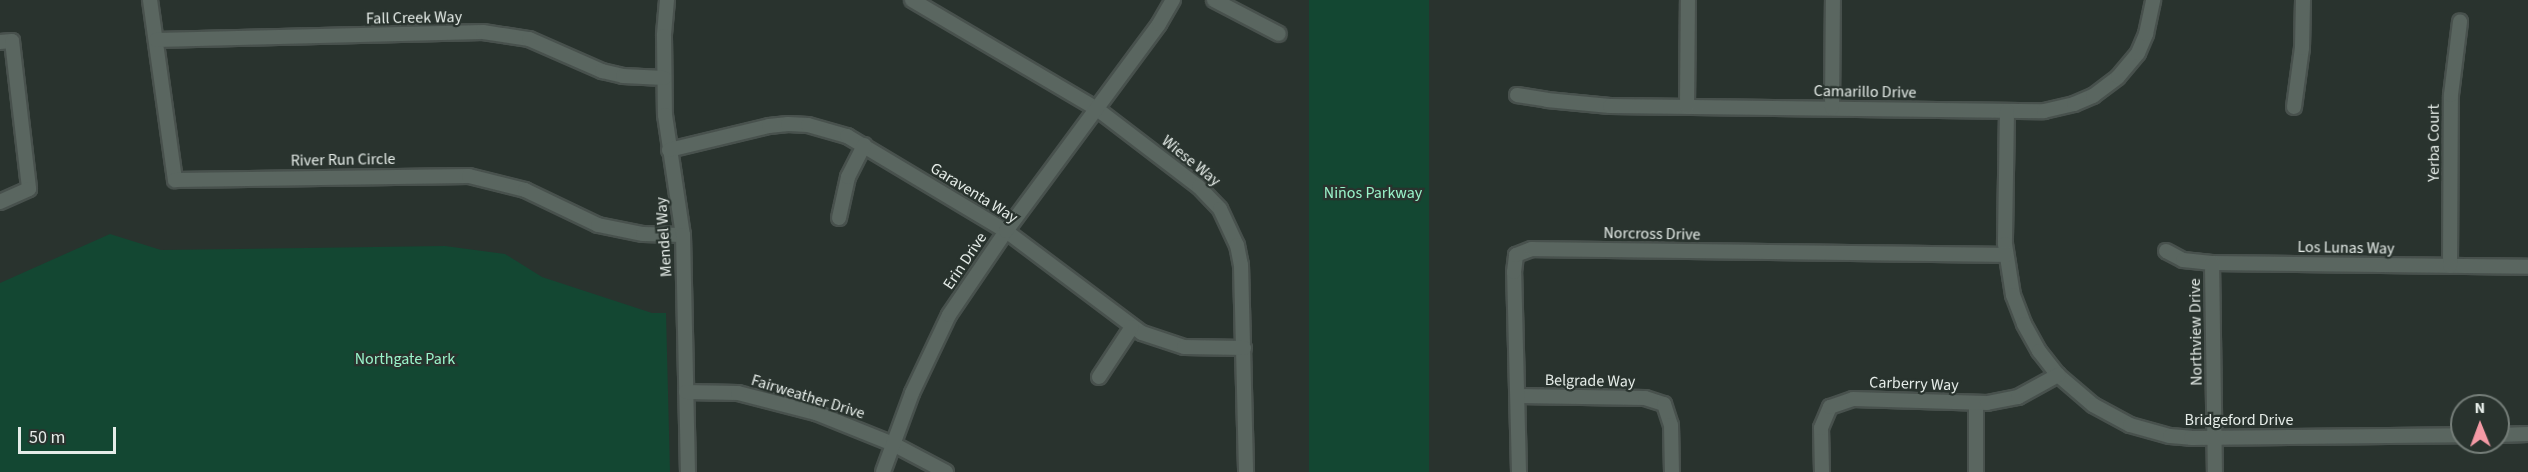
<!DOCTYPE html>
<html>
<head>
<meta charset="utf-8">
<style>
	body { margin:0 }
	#map { position:relative; width:2528px; height:472px; overflow:hidden; background:#29332e; font-family:"Source Sans 3",sans-serif }
	div>[style] { position:absolute }
	.green>* { inset:0; background:#134732; transform-origin:0 0 }
	.roads { filter:drop-shadow(2px 0 #48514d) drop-shadow(-2px 0 #48514d) drop-shadow(0 2px #48514d) drop-shadow(0 -2px #48514d) }
	.minor>* { height:14px; margin:-7px; padding:0 7px; transform-origin:7px; border-radius:7px; background:#5a6660 }
	span { translate:-50% -50%; white-space:nowrap; text-align:center; line-height:1.15; -webkit-text-stroke:4.5px #29332e; paint-order:stroke }
	.street-label { font-size:16px; color:#e5ece8 }
	.park-label { font-size:16px; color:#9af4ca }
	.north { position:absolute; left:2450px; top:394px; width:60px; height:60px; box-sizing:border-box; background:#29332e; border:2px solid #747d78; border-radius:50%; rotate:359deg; font-size:16px; font-weight:700; line-height:24px; text-align:center; color:#e5ece8 }
	.north::after { content:''; display:block; margin:auto; width:21px; height:27px; background:#f49aa5; clip-path:polygon(50% 0,100% 100%,50% 72%,0 100%) }
	.scale { position:absolute; left:18px; top:427px; width:98px; height:27px; box-sizing:border-box; border:3px solid #e5ece8; border-top:0; padding-left:8px; font-size:18px; line-height:21px; white-space:nowrap; color:#e5ece8; -webkit-text-stroke:4px #29332e; paint-order:stroke }
</style>
</head>
<body>
<div id="map">
	<div class="green">
		<i style="left:1309px;top:0;width:120px;height:472px"></i>
		<i style="clip-path:polygon(110px 234px,161px 250px,445px 246px,505px 254px,542px 277px,652px 313px,666px 313px,670px 472px,0 472px,0 283px)"></i>
	</div>
	<div class="roads">
		<div class="minor">
			<i style="left:150px;top:0;width:182px;rotate:82.1deg"></i>
			<i style="left:175px;top:180px;width:294px;rotate:-0.8deg"></i>
			<i style="left:469px;top:176px;width:58px;rotate:14deg"></i>
			<i style="left:525px;top:190px;width:81px;rotate:25.6deg"></i>
			<i style="left:598px;top:225px;width:46px;rotate:11.3deg"></i>
			<i style="left:643px;top:234px;width:40px;rotate:1.4deg"></i>
			<i style="left:667px;top:0;width:36px;rotate:95deg"></i>
			<i style="left:664px;top:36px;width:79px;rotate:89.3deg"></i>
			<i style="left:665px;top:115px;width:121px;rotate:81.5deg"></i>
			<i style="left:683px;top:235px;width:237px;rotate:88.8deg"></i>
			<i style="left:912px;top:0;width:215px;rotate:30.5deg"></i>
			<i style="left:1097px;top:109px;width:128px;rotate:37.4deg"></i>
			<i style="left:1199px;top:187px;width:30px;rotate:46deg"></i>
			<i style="left:1220px;top:209px;width:40px;rotate:65deg"></i>
			<i style="left:1237px;top:245px;width:20px;rotate:79deg"></i>
			<i style="left:1241px;top:265px;width:207px;rotate:88.6deg"></i>
			<i style="left:1214px;top:0;width:73px;rotate:27.6deg"></i>
			<i style="left:156px;top:40px;width:327px;rotate:-1.4deg"></i>
			<i style="left:483px;top:32px;width:47px;rotate:8.7deg"></i>
			<i style="left:529px;top:39px;width:80px;rotate:23.7deg"></i>
			<i style="left:602px;top:71px;width:22px;rotate:13deg"></i>
			<i style="left:623px;top:76px;width:41px;rotate:2.8deg"></i>
			<i style="left:0;top:42px;width:12px;rotate:-5deg"></i>
			<i style="left:12px;top:41px;width:149px;rotate:83.4deg"></i>
			<i style="left:29px;top:189px;width:32px;rotate:156deg"></i>
			<i style="left:1517px;top:95px;width:30px;rotate:9deg"></i>
			<i style="left:1547px;top:100px;width:63px;rotate:5.4deg"></i>
			<i style="left:1610px;top:106px;width:434px;rotate:0.7deg"></i>
			<i style="left:2044px;top:111px;width:31px;rotate:-13deg"></i>
			<i style="left:2074px;top:104px;width:21px;rotate:-23deg"></i>
			<i style="left:2093px;top:96px;width:31px;rotate:-37deg"></i>
			<i style="left:2118px;top:77px;width:31px;rotate:-50deg"></i>
			<i style="left:2138px;top:53px;width:21px;rotate:-67deg"></i>
			<i style="left:2146px;top:34px;width:35px;rotate:-78deg"></i>
			<i style="left:1687px;top:107px;width:107px;rotate:-89.5deg"></i>
			<i style="left:2294px;top:107px;width:60px;rotate:-82.3deg"></i>
			<i style="left:2302px;top:48px;width:48px;rotate:-88.8deg"></i>
			<i style="left:1832px;top:108px;width:108px;rotate:-89.5deg"></i>
			<i style="left:2007px;top:111px;width:133px;rotate:90.9deg"></i>
			<i style="left:2005px;top:244px;width:52px;rotate:81.1deg"></i>
			<i style="left:2013px;top:295px;width:31px;rotate:69deg"></i>
			<i style="left:2024px;top:324px;width:31px;rotate:61deg"></i>
			<i style="left:2039px;top:351px;width:31px;rotate:52deg"></i>
			<i style="left:2058px;top:375px;width:46px;rotate:40.6deg"></i>
			<i style="left:2093px;top:405px;width:42px;rotate:28.4deg"></i>
			<i style="left:2130px;top:425px;width:41px;rotate:15.4deg"></i>
			<i style="left:2170px;top:436px;width:21px;rotate:5deg"></i>
			<i style="left:2191px;top:438px;width:271px;rotate:-0.6deg"></i>
			<i style="left:669px;top:150px;width:103px;rotate:-13.5deg"></i>
			<i style="left:769px;top:126px;width:19px;rotate:-6deg"></i>
			<i style="left:788px;top:124px;width:20px;rotate:3deg"></i>
			<i style="left:808px;top:125px;width:41px;rotate:15.8deg"></i>
			<i style="left:847px;top:136px;width:185px;rotate:30.9deg"></i>
			<i style="left:1006px;top:231px;width:170px;rotate:36.9deg"></i>
			<i style="left:1142px;top:333px;width:44px;rotate:18.4deg"></i>
			<i style="left:1184px;top:347px;width:60px;rotate:1deg"></i>
			<i style="left:839px;top:218px;width:42px;rotate:-77.6deg"></i>
			<i style="left:848px;top:177px;width:36px;rotate:-63deg"></i>
			<i style="left:2166px;top:251px;width:19px;rotate:28deg"></i>
			<i style="left:2183px;top:260px;width:29px;rotate:6deg"></i>
			<i style="left:2212px;top:263px;width:316px;rotate:0.7deg"></i>
			<i style="left:2212px;top:263px;width:209px;rotate:89.2deg"></i>
			<i style="left:2450px;top:266px;width:171px;rotate:-89.7deg"></i>
			<i style="left:2451px;top:95px;width:74px;rotate:-83deg"></i>
			<i style="left:1099px;top:377px;width:60px;rotate:-56.6deg"></i>
			<i style="left:686px;top:392px;width:52px;rotate:1.1deg"></i>
			<i style="left:738px;top:393px;width:81px;rotate:14.4deg"></i>
			<i style="left:816px;top:413px;width:83px;rotate:21.9deg"></i>
			<i style="left:893px;top:444px;width:60px;rotate:27.8deg"></i>
			<i style="left:1518px;top:396px;width:127px;rotate:0.9deg"></i>
			<i style="left:1645px;top:398px;width:20px;rotate:18deg"></i>
			<i style="left:1664px;top:404px;width:22px;rotate:72deg"></i>
			<i style="left:1671px;top:425px;width:47px;rotate:88.8deg"></i>
			<i style="left:1976px;top:403px;width:69px;rotate:90deg"></i>
			<i style="left:2498px;top:435px;width:30px;rotate:-2deg"></i>
			<i style="left:883px;top:472px;width:84px;rotate:-69.8deg"></i>
			<i style="left:912px;top:393px;width:86px;rotate:-64.6deg"></i>
			<i style="left:949px;top:315px;width:102px;rotate:-55.8deg"></i>
			<i style="left:1006px;top:231px;width:257px;rotate:-53.5deg"></i>
			<i style="left:1159px;top:24px;width:28px;rotate:-60deg"></i>
			<i style="left:1519px;top:472px;width:200px;rotate:-91.4deg"></i>
			<i style="left:1514px;top:272px;width:17px;rotate:-83deg"></i>
			<i style="left:1516px;top:255px;width:17px;rotate:-21deg"></i>
			<i style="left:1532px;top:249px;width:474px;rotate:0.7deg"></i>
			<i style="left:1822px;top:472px;width:44px;rotate:-91.3deg"></i>
			<i style="left:1821px;top:428px;width:23px;rotate:-67deg"></i>
			<i style="left:1830px;top:407px;width:24px;rotate:-19deg"></i>
			<i style="left:1853px;top:399px;width:134px;rotate:1.7deg"></i>
			<i style="left:1987px;top:403px;width:32px;rotate:-11deg"></i>
			<i style="left:2018px;top:397px;width:46px;rotate:-28.8deg"></i>
		</div>
	</div>
	<div class="street-label">
		<span style="left:414px;top:18px;rotate:-1deg">Fall Creek Way</span>
		<span style="left:1865px;top:92px;rotate:1deg">Camarillo Drive</span>
		<span style="left:2434px;top:143px;rotate:-90deg">Yerba Court</span>
		<span style="left:343px;top:160px;rotate:-1deg">River Run Circle</span>
		<span style="left:1191px;top:161px;rotate:39deg">Wiese Way</span>
		<span style="left:974px;top:193px;rotate:32deg">Garaventa Way</span>
		<span style="left:1652px;top:234px;rotate:1deg">Norcross Drive</span>
		<span style="left:664px;top:237px;rotate:-94deg">Mendel Way</span>
		<span style="left:2346px;top:248px;rotate:1deg">Los Lunas Way</span>
		<span style="left:965px;top:261px;rotate:-56deg">Erin Drive</span>
		<span style="left:2196px;top:332px;rotate:-91deg">Northview Drive</span>
		<span style="left:1590px;top:381px;rotate:1deg">Belgrade Way</span>
		<span style="left:1914px;top:384px;rotate:2deg">Carberry Way</span>
		<span style="left:808px;top:397px;rotate:17deg">Fairweather Drive</span>
		<span style="left:2239px;top:420px">Bridgeford Drive</span>
	</div>
	<div class="park-label">
		<span style="left:1373px;top:193px">Niños Parkway</span>
		<span style="left:405px;top:359px">Northgate Park</span>
	</div>
	<div class="north">N</div>
	<div class="scale">50 m</div>
</div>
</body>
</html>
